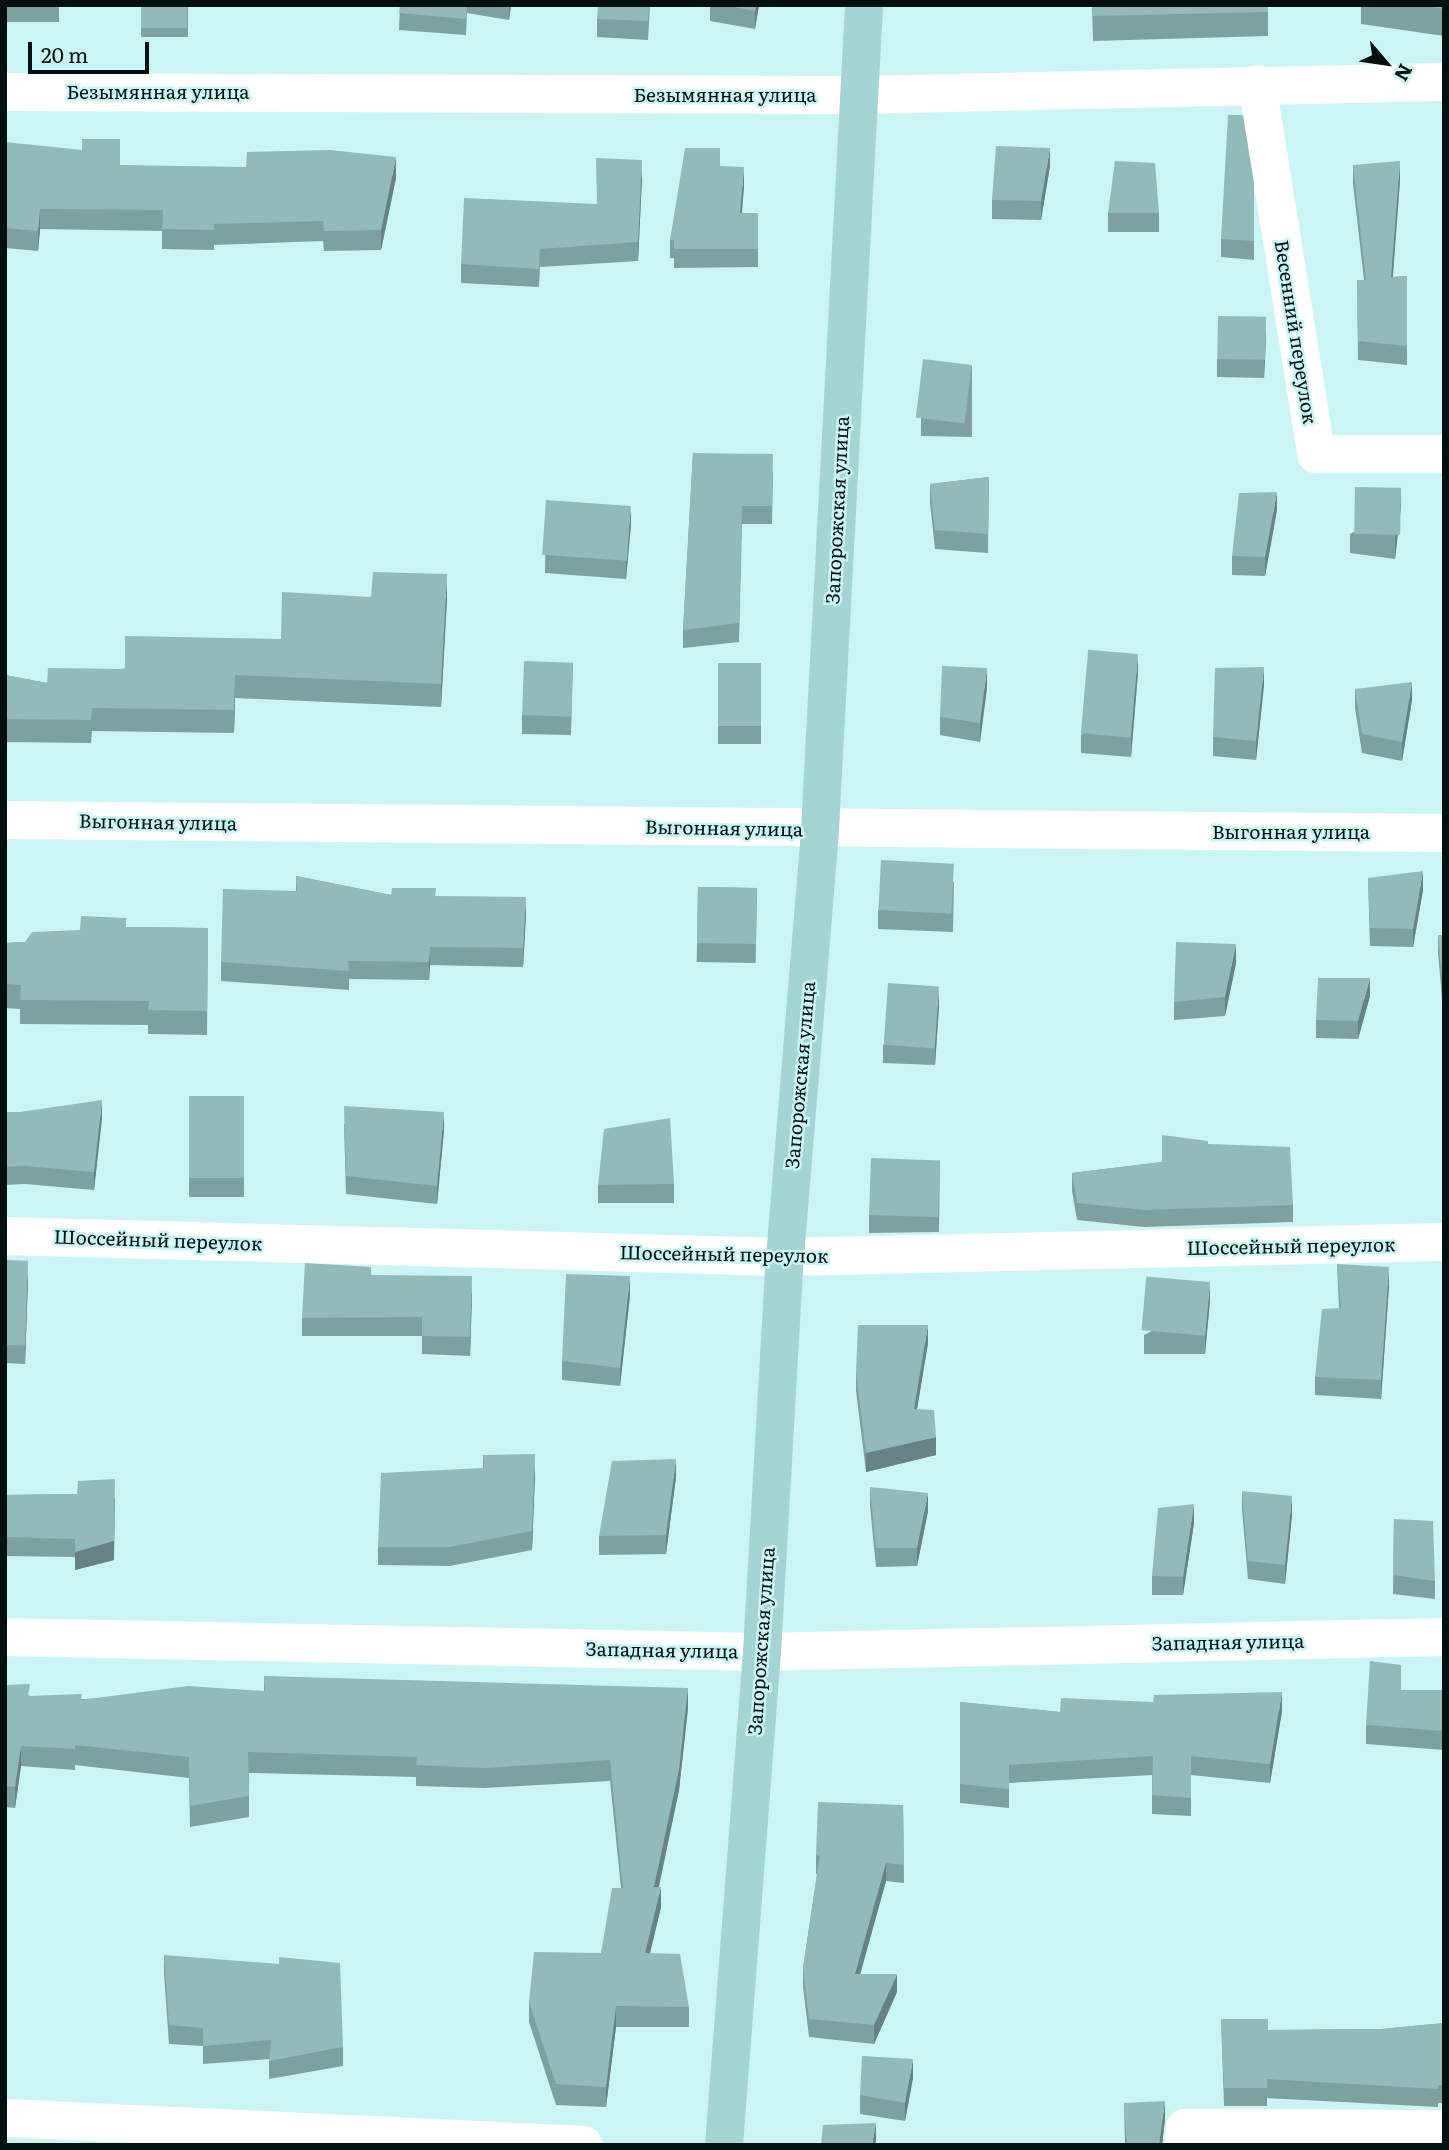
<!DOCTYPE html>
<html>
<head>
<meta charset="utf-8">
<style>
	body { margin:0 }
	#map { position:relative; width:1449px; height:2150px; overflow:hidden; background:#cbf5f4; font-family:Literata,serif }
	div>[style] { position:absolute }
	.street>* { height:38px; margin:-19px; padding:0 19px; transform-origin:19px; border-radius:19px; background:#fff }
	.secondary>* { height:38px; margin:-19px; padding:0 19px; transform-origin:19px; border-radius:19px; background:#a5d4d4 }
	.wall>* { inset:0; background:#7ea09f; transform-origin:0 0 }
	.shaded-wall>* { inset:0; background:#668282 }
	.building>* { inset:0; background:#92bab9; transform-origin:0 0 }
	span { translate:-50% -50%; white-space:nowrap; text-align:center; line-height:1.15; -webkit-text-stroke:5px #cbf5f4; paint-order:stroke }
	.street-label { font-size:19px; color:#031010 }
	.frame { position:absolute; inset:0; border:7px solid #031010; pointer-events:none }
	.north { position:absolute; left:1351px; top:28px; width:70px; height:70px; -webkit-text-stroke:5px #cbf5f4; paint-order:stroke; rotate:119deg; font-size:19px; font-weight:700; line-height:28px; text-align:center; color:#031010 }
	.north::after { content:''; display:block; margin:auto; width:24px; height:32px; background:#031010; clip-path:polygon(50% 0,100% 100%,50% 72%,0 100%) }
	.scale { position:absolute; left:28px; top:42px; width:121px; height:32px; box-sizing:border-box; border:4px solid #031010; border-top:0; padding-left:9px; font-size:21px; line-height:24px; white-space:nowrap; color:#031010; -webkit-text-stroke:5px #cbf5f4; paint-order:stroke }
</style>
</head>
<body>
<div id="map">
	<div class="street">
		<i style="left:1257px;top:84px;width:375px;rotate:80.9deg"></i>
		<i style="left:1316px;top:454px;width:128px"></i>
		<i style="left:5px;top:92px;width:853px;rotate:0.2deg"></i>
		<i style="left:858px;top:95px;width:586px;rotate:-1.27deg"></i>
		<i style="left:5px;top:820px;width:1439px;rotate:0.52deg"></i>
		<i style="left:5px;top:1236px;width:780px;rotate:1.54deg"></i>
		<i style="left:785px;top:1257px;width:659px;rotate:-1.3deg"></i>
		<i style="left:5px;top:1637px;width:757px;rotate:1.14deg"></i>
		<i style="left:762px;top:1652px;width:682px;rotate:-1.26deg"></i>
		<i style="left:5px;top:2118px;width:579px;rotate:2.67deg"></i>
		<i style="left:1184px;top:2145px;width:17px;rotate:-87deg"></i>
		<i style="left:1185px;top:2128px;width:259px;rotate:0.2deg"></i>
	</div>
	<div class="secondary">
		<i style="left:724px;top:2145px;width:494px;rotate:-85.6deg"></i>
		<i style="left:762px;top:1652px;width:396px;rotate:-86.7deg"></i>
		<i style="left:785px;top:1257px;width:429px;rotate:-85.3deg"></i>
		<i style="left:820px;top:829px;width:825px;rotate:-86.94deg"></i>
	</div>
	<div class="wall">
		<i style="left:5px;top:5px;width:54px;height:17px"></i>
		<i style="left:141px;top:5px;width:47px;height:32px"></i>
		<i style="clip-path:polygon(400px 5px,511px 5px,509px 20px,467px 13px,466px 35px,399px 30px)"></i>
		<i style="clip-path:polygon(650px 5px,648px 40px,597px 37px,597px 19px)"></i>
		<i style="clip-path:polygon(710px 5px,759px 5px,755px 29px,710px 21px)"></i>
		<i style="clip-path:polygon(1092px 5px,1268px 5px,1268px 36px,1093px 41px)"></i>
		<i style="clip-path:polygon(1361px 5px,1444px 5px,1444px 36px,1361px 24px)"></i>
		<i style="clip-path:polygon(5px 142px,120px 165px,396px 178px,381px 250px,324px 251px,323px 241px,214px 245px,214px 250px,162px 249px,162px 231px,40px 229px,38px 251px,5px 248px)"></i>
		<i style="clip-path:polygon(1353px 165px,1400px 180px,1393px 277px,1407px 276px,1407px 365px,1358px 360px,1357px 280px,1364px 280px,1353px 184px)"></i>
		<i style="clip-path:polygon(1050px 166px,1041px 220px,992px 219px,992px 200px)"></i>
		<i style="clip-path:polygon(642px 178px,638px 261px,540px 267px,539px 287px,461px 283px,461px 264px,597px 204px)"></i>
		<i style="clip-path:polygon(1254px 183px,1254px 260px,1221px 257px,1221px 239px)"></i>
		<i style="clip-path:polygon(744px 186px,742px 213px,758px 213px,758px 267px,674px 268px,674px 258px,670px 258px,670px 240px)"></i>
		<i style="left:1108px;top:213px;width:51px;height:19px"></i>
		<i style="clip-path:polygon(1266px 336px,1264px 378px,1217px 377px,1217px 359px)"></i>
		<i style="clip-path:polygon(972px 365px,972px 437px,921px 436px,921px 418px)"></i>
		<i style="clip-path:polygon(693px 453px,773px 472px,772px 524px,742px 524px,739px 642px,683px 648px,683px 630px)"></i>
		<i style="clip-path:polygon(989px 477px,988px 553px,935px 549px,930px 503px,930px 484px)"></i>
		<i style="clip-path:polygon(546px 500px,631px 524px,626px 579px,545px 573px)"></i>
		<i style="clip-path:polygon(1401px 506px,1395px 559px,1350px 553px,1350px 534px)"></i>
		<i style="clip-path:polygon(1277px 510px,1265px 576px,1232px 575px,1232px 556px)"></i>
		<i style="clip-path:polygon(371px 597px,447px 598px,441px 707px,235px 698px,234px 733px,92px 731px,91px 743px,5px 742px,5px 675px,47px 683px,281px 639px)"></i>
		<i style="clip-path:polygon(573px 663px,571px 735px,522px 734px,522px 715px)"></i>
		<i style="left:718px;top:663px;width:43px;height:81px"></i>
		<i style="clip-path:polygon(1138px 672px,1131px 757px,1081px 753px,1081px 735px)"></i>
		<i style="clip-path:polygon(1264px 685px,1256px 760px,1213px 756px,1213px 737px)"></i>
		<i style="clip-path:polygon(987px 687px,980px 742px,940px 735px,940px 717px)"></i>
		<i style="clip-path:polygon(1355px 689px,1412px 700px,1402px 761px,1362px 753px,1355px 708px)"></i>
		<i style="clip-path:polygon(296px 876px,391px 895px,436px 896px,526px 915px,523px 967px,430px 965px,429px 980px,349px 979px,349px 990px,221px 981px,221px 962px,296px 891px)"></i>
		<i style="clip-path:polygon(1368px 878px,1423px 890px,1413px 947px,1370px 946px)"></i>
		<i style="clip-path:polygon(954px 882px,953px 932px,878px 929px,878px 910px)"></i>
		<i style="left:698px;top:887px;width:59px;height:75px;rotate:1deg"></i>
		<i style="clip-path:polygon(126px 927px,208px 928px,207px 1035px,148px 1034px,148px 1025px,20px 1024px,20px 1009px,5px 1008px,5px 943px,25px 942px,80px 930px)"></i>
		<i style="clip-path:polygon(1438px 935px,1444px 935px,1444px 998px,1442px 998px,1438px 953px)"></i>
		<i style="clip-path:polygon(1236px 963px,1225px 1016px,1174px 1020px,1174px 1002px)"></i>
		<i style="clip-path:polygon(1370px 996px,1358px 1039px,1316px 1038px,1316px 1020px)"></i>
		<i style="clip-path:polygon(939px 1006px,935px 1065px,883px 1063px,883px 1045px)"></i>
		<i style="left:189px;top:1096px;width:55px;height:101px"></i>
		<i style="clip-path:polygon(5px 1112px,102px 1118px,94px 1190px,25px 1184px,5px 1185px)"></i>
		<i style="clip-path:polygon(344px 1124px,444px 1130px,437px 1204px,346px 1194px)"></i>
		<i style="clip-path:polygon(940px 1160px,939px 1232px,869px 1233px,869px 1215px)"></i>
		<i style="clip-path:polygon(1162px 1162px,1293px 1205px,1293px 1222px,1144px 1227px,1077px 1220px,1072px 1191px,1072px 1173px)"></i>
		<i style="left:674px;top:1184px;width:19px;height:76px;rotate:90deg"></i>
		<i style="clip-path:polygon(5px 1260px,28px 1279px,25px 1364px,5px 1363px)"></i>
		<i style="clip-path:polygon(1337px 1264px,1389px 1286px,1381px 1399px,1315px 1395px,1315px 1377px,1339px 1308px)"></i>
		<i style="clip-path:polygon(371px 1275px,472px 1294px,470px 1356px,422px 1354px,422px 1336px,302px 1336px,302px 1318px)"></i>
		<i style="clip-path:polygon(630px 1295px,620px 1386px,562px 1380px,562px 1361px)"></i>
		<i style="clip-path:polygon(1210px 1300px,1205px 1354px,1144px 1354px,1144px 1335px)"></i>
		<i style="clip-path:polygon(928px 1343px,917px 1409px,936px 1455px,866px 1472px,856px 1391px,856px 1373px)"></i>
		<i style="clip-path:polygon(483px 1455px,535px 1473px,532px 1550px,450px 1566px,378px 1565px,378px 1547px,483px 1468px)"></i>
		<i style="clip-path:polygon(676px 1477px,666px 1554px,599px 1555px,599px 1536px)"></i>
		<i style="clip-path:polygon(870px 1487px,928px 1511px,917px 1566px,876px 1567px,870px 1506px)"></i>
		<i style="clip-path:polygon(1242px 1491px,1292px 1515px,1285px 1584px,1248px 1579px,1242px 1509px)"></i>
		<i style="clip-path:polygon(77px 1494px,114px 1560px,75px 1570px,75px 1557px,5px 1556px,5px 1495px)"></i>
		<i style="clip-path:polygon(1394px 1519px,1435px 1581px,1435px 1599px,1393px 1594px)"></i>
		<i style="clip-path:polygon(1194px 1523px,1183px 1595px,1152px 1595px,1152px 1576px)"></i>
		<i style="clip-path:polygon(264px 1676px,688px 1708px,679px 1790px,659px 1887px,661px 1907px,650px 1953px,689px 2007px,689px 2027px,616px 2027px,606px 2107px,556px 2105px,529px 2022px,529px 2002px,601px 1953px,621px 1888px,610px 1781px,485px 1788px,416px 1786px,416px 1777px,249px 1773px,249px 1817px,190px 1827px,189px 1778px,75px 1765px,75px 1770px,21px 1766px,15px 1808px,5px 1807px,5px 1685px,30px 1696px,82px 1699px,264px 1691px)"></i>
		<i style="clip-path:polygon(1401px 1690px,1444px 1690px,1444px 1750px,1366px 1744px,1366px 1725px)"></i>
		<i style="clip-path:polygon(960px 1702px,1060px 1712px,1282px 1711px,1270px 1783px,1191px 1775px,1191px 1816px,1152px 1814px,1152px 1775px,1009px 1783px,1009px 1808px,960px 1803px)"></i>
		<i style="clip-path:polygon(903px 1805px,904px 1883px,886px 1881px,860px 1974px,897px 1992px,874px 2044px,809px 2037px,803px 1987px,803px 1968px,817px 1874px,816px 1874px,816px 1855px)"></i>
		<i style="clip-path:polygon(164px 1955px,343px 2047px,343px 2066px,269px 2079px,269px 2059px,203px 2064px,203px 2046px,169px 2044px,164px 1974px)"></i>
		<i style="clip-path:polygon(1221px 2019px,1268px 2030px,1382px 2029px,1444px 2023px,1444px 2103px,1438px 2103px,1438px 2107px,1267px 2098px,1267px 2106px,1224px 2106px)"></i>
		<i style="clip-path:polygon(913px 2078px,905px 2121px,860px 2114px,860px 2095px)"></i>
		<i style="clip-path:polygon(1124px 2103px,1165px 2119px,1162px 2145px,1125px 2145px)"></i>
	</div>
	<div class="shaded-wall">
		<i style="clip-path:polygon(509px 5px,511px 5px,509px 20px)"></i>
		<i style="clip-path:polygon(756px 5px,759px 5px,755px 29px,755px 11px)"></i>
		<i style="clip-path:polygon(1050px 148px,1050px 166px,1041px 220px,1041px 201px)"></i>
		<i style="clip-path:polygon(396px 157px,396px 178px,381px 250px,381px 230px)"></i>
		<i style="clip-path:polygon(642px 160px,642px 178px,638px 261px,638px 242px)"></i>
		<i style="clip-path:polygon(1400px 161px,1400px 180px,1391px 296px,1391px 277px)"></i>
		<i style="clip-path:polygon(744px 167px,744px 186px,740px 232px,740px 213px)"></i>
		<i style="clip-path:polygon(40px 209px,40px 229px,38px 251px,38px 231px)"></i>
		<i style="clip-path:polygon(1266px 317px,1266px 336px,1264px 378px,1264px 359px)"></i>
		<i style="clip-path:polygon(1401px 488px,1401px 506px,1395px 559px,1395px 541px)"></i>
		<i style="clip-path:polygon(1277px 492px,1277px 510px,1265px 576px,1265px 557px)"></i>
		<i style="clip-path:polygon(631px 506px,631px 524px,626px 579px,626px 561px)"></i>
		<i style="clip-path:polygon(447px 574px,447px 598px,441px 707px,441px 684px)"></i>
		<i style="clip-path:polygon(1138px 654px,1138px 672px,1131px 757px,1131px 738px)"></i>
		<i style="clip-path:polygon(1264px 667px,1264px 685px,1256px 760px,1256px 741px)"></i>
		<i style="clip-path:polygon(987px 668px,987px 687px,980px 742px,980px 723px)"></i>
		<i style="clip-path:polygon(235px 675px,235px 698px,234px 733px,234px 710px)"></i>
		<i style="clip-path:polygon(1412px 682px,1412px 700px,1402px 761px,1402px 742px)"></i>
		<i style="clip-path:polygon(1423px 871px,1423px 890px,1413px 947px,1413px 929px)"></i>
		<i style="clip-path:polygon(526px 897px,526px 915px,523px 967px,523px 948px)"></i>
		<i style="clip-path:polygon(1236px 944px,1236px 963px,1225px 1016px,1225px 997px)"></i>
		<i style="clip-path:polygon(430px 947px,430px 965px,429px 980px,429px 962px)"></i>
		<i style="clip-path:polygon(1370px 978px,1370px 996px,1358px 1039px,1358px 1021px)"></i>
		<i style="clip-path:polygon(939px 987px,939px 1006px,935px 1065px,935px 1046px)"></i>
		<i style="clip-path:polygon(102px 1100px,102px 1118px,94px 1190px,94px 1172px)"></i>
		<i style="clip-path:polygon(444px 1112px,444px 1130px,437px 1204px,437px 1186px)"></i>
		<i style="clip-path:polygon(28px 1261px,28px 1279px,25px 1364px,25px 1346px)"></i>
		<i style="clip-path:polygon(1389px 1267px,1389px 1286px,1381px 1399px,1381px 1380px)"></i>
		<i style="clip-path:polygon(472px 1276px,472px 1294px,470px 1356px,470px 1337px)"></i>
		<i style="clip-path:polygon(630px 1276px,630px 1295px,620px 1386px,620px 1368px)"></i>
		<i style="clip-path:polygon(1210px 1282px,1210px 1300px,1205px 1354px,1205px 1336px)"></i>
		<i style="clip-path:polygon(928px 1325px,928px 1343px,914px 1427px,914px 1409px)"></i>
		<i style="clip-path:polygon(936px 1437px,936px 1455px,866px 1472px,866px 1453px)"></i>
		<i style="clip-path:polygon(535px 1454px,535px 1473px,532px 1550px,532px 1531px)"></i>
		<i style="clip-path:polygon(676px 1459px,676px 1477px,666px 1554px,666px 1535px)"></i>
		<i style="clip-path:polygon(928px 1493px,928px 1511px,917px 1566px,917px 1548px)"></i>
		<i style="clip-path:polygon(1292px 1496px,1292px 1515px,1285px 1584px,1285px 1565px)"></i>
		<i style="clip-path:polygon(115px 1497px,114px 1560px,75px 1570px,75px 1552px)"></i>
		<i style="clip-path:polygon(1194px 1504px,1194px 1523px,1183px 1595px,1183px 1577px)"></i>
		<i style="clip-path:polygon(688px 1688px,688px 1708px,679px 1790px,654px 1908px,654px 1887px)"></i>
		<i style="clip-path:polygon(1282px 1692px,1282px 1711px,1270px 1783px,1270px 1764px)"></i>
		<i style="clip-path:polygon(21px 1746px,21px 1766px,15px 1808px,15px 1787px)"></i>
		<i style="clip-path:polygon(886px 1863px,886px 1881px,855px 1993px,855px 1974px)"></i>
		<i style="clip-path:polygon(661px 1887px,661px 1907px,645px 1974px,645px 1953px)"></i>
		<i style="clip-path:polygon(897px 1974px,897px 1992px,874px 2044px,874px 2025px)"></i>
		<i style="clip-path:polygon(616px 2006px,616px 2027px,606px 2107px,606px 2087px)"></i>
		<i style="clip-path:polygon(913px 2059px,913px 2078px,905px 2121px,905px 2103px)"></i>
		<i style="clip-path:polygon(1165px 2101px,1165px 2119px,1162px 2145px,1159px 2145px)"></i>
		<i style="clip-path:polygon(876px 2123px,876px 2141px,875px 2145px,872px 2145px)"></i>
	</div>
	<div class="building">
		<i style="left:141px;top:5px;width:46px;height:23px"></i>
		<i style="clip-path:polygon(400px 5px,467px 5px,466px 19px,399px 13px)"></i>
		<i style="clip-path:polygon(598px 5px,649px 5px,648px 21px,597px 19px)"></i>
		<i style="clip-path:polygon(724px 5px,756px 5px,755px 11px)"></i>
		<i style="clip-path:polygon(1093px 5px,1268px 5px,1268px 12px,1093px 16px)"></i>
		<i style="clip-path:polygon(1418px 5px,1444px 5px,1444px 9px)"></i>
		<i style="clip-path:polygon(1228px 115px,1243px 115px,1254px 183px,1254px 241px,1221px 239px)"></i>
		<i style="clip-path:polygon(82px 139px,120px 139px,120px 165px,246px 167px,247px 152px,330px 150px,396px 157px,381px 230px,324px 231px,323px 221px,214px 224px,214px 230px,162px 229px,163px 210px,40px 209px,38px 231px,5px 228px,5px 142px,82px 150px)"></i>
		<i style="clip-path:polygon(996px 146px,1050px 148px,1041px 201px,992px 200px)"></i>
		<i style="clip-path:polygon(685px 148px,720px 148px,720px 166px,744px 167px,740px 213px,758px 213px,758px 249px,674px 249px,674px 240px,670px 240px)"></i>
		<i style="clip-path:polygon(596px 158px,642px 160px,638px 242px,540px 249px,539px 269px,461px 264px,464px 198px,597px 204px)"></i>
		<i style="clip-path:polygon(1115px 161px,1155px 163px,1159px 213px,1108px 213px)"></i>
		<i style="clip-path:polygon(1400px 161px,1391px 277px,1407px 276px,1407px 346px,1358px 341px,1357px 280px,1366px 280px,1353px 165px)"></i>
		<i style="left:1218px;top:316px;width:48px;height:43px;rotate:1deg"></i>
		<i style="left:923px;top:359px;width:49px;height:59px;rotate:7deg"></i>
		<i style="clip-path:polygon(693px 453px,773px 454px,772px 506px,742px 506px,739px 623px,683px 630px)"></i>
		<i style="clip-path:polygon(989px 477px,988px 534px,935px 530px,930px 484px)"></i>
		<i style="left:1355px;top:487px;width:46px;height:47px;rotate:1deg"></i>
		<i style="clip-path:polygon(1277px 492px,1265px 557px,1232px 556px,1239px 493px)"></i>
		<i style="left:546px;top:500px;width:85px;height:55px;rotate:4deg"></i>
		<i style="clip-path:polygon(373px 572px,447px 574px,441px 684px,235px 675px,234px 710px,92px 708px,91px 720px,5px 719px,5px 675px,47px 683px,48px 668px,125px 669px,125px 636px,281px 639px,282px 592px,371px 597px)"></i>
		<i style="left:1138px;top:654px;width:84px;height:50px;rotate:95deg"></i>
		<i style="left:524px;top:661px;width:49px;height:54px;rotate:2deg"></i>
		<i style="left:718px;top:663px;width:43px;height:63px"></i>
		<i style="clip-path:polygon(942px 666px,987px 668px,980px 723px,940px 717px)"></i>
		<i style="clip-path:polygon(1264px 667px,1256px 741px,1213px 737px,1215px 668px)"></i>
		<i style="clip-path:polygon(1412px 682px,1402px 742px,1362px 734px,1355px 689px)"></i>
		<i style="left:881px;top:860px;width:73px;height:50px;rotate:3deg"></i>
		<i style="clip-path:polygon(1423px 871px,1413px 929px,1370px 928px,1368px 878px)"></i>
		<i style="clip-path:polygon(296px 876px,391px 895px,392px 888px,436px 888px,435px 896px,526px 897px,523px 948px,430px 947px,429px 962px,348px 961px,349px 971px,221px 962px,223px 889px,297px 891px)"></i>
		<i style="left:698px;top:887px;width:59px;height:56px;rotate:1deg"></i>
		<i style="clip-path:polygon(81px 916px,126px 918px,126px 927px,208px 928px,207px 1011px,148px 1010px,149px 1001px,20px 1000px,21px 985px,5px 984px,5px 943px,25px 942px,32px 932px,80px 930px)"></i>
		<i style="clip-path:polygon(1438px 935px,1444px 935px,1444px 980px,1442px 979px)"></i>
		<i style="clip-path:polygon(1176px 942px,1236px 944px,1225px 997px,1174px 1002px)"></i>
		<i style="clip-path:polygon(1318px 978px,1370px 978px,1358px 1021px,1316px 1020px)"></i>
		<i style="left:888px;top:983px;width:51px;height:62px;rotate:4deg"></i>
		<i style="left:189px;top:1096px;width:55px;height:82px"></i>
		<i style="clip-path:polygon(102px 1100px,94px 1172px,25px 1166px,5px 1167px,5px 1112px,20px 1112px)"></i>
		<i style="clip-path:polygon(344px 1106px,444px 1112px,437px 1186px,346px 1176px)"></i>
		<i style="clip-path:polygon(670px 1118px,674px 1184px,598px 1185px,604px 1129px)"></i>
		<i style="clip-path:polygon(1162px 1135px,1208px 1141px,1208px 1144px,1290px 1147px,1293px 1205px,1144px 1210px,1077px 1203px,1072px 1173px,1162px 1162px)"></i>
		<i style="left:871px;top:1158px;width:69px;height:57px;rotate:2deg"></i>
		<i style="left:5px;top:1260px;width:23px;height:85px;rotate:2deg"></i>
		<i style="clip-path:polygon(305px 1263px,371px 1267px,371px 1275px,472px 1276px,470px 1337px,422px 1336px,422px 1317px,302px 1318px)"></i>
		<i style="clip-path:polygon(1337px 1264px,1389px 1267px,1381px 1380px,1315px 1377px,1322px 1309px,1341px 1308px)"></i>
		<i style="clip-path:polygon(566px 1274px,630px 1276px,620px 1368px,562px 1361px)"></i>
		<i style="left:1210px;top:1282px;width:54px;height:64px;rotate:95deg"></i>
		<i style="clip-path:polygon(858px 1325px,928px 1325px,914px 1409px,934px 1410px,936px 1437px,866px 1453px,856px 1373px)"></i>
		<i style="clip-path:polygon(535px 1454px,532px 1531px,450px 1547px,378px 1547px,381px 1473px,484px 1468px,483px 1455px)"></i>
		<i style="clip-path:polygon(676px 1459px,666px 1535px,599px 1536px,612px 1461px)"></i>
		<i style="clip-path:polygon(115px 1479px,114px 1541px,75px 1552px,75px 1539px,5px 1537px,5px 1495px,77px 1494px,78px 1481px)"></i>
		<i style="clip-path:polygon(870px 1487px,928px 1493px,917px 1548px,876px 1548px)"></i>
		<i style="clip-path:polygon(1242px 1491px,1292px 1496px,1285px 1565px,1248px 1561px)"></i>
		<i style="clip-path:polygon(1194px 1504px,1183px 1577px,1152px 1576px,1158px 1508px)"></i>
		<i style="clip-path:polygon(1394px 1519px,1433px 1521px,1435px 1581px,1393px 1575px)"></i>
		<i style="clip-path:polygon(1370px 1661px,1401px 1665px,1401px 1690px,1444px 1690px,1444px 1731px,1366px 1725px)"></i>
		<i style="clip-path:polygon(264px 1676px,688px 1688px,679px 1770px,654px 1887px,661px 1887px,645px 1953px,680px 1954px,689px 2007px,616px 2006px,606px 2087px,556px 2084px,529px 2002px,534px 1952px,601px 1953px,612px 1888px,623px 1888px,610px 1760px,485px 1768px,416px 1765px,417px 1757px,248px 1752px,249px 1796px,190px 1806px,189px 1757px,75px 1745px,75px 1749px,21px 1746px,15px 1787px,5px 1786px,5px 1685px,30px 1684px,28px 1696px,82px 1694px,81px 1700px,188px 1686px,265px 1691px)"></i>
		<i style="clip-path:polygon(1282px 1692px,1270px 1764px,1191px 1756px,1191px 1798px,1152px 1795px,1153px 1756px,1009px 1765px,1009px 1789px,960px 1784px,960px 1702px,1060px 1712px,1061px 1698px,1153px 1702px,1154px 1695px)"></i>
		<i style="clip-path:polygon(818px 1802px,903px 1805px,904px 1865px,886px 1863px,855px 1974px,897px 1974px,874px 2025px,809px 2019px,803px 1968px,820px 1856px,816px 1855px)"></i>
		<i style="clip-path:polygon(164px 1955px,279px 1964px,279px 1957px,340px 1963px,343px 2047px,269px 2061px,271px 2040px,203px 2046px,203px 2028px,169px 2025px)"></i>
		<i style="clip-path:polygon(1221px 2019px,1268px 2019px,1268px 2030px,1382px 2029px,1444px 2023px,1444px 2085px,1438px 2085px,1438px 2089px,1267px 2079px,1267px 2088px,1224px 2088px)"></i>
		<i style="clip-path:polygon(862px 2056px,913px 2059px,905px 2103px,860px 2095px)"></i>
		<i style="clip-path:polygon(1165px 2101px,1159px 2145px,1127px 2145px,1124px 2103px)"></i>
		<i style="clip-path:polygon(876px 2123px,872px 2145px,821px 2145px,823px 2125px)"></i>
	</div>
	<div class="street-label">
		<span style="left:158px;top:92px">Безымянная улица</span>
		<span style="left:725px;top:95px">Безымянная улица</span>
		<span style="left:1296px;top:332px;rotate:81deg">Весенний переулок</span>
		<span style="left:837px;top:510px;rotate:-87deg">Запорожская улица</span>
		<span style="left:158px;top:822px;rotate:1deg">Выгонная улица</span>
		<span style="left:724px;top:828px;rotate:1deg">Выгонная улица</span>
		<span style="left:1291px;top:832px">Выгонная улица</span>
		<span style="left:800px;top:1075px;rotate:-85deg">Запорожская улица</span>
		<span style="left:158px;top:1240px;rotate:2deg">Шоссейный переулок</span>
		<span style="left:1291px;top:1246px;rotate:-1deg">Шоссейный переулок</span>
		<span style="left:724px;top:1254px;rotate:1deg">Шоссейный переулок</span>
		<span style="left:761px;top:1641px;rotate:-86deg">Запорожская улица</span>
		<span style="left:1228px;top:1642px;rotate:-1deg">Западная улица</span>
		<span style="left:662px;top:1650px;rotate:1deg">Западная улица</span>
	</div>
	<div class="frame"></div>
	<div class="north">N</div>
	<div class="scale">20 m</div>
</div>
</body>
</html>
